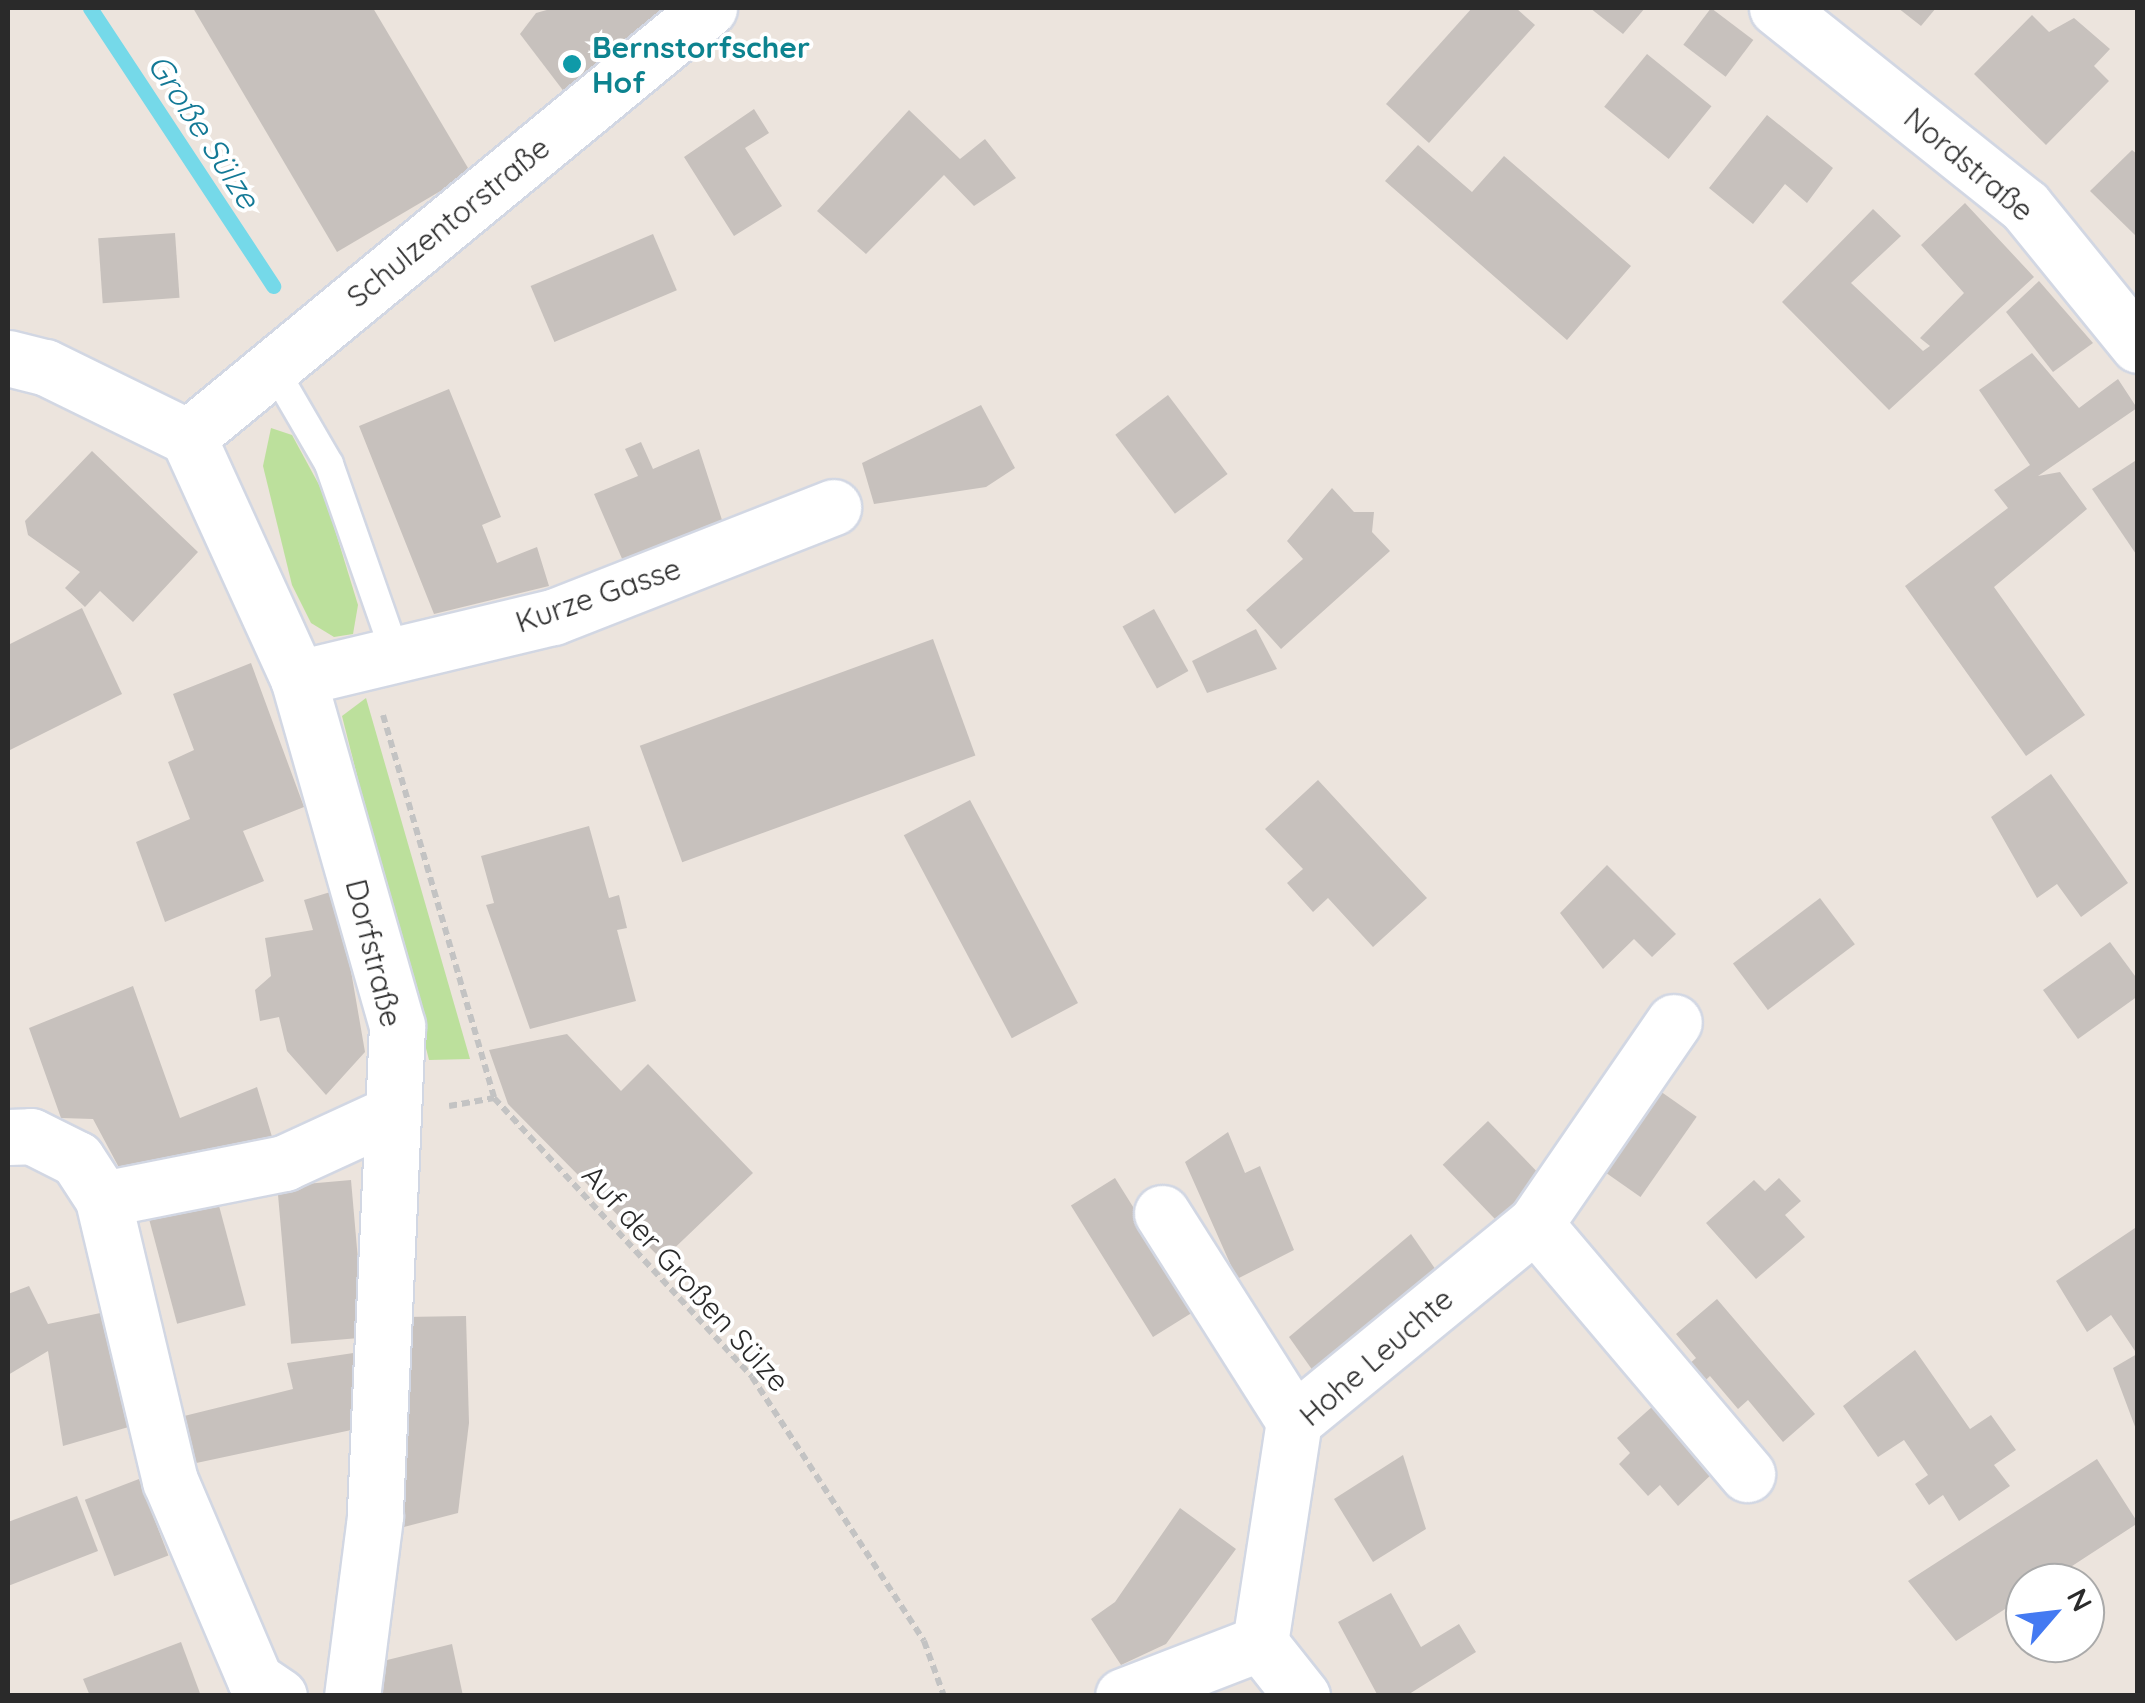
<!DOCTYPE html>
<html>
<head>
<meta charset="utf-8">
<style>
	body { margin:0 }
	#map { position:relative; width:2145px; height:1703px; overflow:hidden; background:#ece4dd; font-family:Quicksand,sans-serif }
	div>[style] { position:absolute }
	.green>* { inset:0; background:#bce09c }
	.stream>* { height:15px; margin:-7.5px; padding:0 7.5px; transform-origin:7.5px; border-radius:7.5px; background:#75d9e9 }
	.building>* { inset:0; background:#c7c1bd; transform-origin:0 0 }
	.path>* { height:6px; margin-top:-3px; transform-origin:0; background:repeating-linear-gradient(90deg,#c3c3c3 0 8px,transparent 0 13px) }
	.roads { filter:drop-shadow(2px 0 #d2d7e3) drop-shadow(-2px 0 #d2d7e3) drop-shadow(0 2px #d2d7e3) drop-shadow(0 -2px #d2d7e3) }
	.service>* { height:28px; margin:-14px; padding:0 14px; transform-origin:14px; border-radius:14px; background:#fff }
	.minor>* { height:55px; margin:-27.5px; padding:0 27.5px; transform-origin:27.5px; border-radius:27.5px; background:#fff }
	.dots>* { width:28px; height:28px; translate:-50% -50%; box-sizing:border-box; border:5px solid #fff; border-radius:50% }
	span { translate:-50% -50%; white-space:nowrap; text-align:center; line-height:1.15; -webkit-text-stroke:8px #fff; paint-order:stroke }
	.culture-label { font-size:30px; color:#0d838f; font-weight:700 }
	.left { translate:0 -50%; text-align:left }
	.street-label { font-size:30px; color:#2a2a2a }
	.water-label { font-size:32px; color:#137996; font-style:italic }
	.frame { position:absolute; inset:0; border:10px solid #2a2a2a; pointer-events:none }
	.north { position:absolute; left:2005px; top:1563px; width:100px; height:100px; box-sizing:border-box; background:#fff; border:2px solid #aaa; border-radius:50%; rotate:62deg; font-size:28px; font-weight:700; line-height:40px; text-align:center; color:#2a2a2a }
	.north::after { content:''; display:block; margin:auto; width:35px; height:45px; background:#447af2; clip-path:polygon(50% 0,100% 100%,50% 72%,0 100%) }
</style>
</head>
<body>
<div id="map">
	<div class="green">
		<i style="clip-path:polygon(271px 428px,292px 435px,324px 494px,358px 605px,353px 634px,334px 637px,311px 623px,292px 585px,263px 466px)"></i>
		<i style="clip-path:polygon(366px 698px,470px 1059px,429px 1060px,342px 716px)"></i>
	</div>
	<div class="stream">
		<i style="left:90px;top:8px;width:333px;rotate:56.6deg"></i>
	</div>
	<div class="building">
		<i style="clip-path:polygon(193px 8px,373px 8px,471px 173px,337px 252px)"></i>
		<i style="clip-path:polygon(554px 8px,675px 8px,565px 93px,520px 34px,536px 13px)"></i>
		<i style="clip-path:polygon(1472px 8px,1516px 8px,1535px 25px,1429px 143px,1386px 104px)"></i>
		<i style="clip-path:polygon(1590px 8px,1645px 8px,1623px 34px)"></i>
		<i style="left:1711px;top:8px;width:53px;height:46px;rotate:37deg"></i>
		<i style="clip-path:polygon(1898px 8px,1936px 8px,1921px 26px)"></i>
		<i style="clip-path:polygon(2032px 15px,2049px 32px,2074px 18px,2110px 49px,2094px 66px,2109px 81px,2046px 145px,1974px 74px)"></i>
		<i style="left:1647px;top:54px;width:83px;height:68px;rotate:39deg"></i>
		<i style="clip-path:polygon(754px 109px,769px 133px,745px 148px,782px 206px,734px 236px,684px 157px)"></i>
		<i style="clip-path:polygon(909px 110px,960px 159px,985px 139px,1016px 178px,974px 206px,944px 175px,866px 254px,817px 211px)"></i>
		<i style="clip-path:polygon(1767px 115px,1833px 168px,1807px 203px,1785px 184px,1753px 224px,1709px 188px)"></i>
		<i style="clip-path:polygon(1418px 145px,1472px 192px,1504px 156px,1631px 266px,1567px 340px,1385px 181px)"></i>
		<i style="clip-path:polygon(2132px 150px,2138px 155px,2138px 238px,2090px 191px)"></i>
		<i style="clip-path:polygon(1965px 203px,2034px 277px,1889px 410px,1782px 302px,1873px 209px,1901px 236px,1851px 283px,1923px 351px,1930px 346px,1920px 338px,1964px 293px,1921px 245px)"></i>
		<i style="left:175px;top:233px;width:65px;height:77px;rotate:86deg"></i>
		<i style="left:653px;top:234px;width:61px;height:133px;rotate:67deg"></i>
		<i style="clip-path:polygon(2039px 281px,2093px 343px,2053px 372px,2006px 312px)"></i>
		<i style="clip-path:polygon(2032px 353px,2079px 408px,2118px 379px,2137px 408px,2038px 476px,2060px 472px,2087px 509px,1994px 587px,2085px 715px,2026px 756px,1905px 586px,2008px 508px,1994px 490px,2030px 465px,1979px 390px)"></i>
		<i style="clip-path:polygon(449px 389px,501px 517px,482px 525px,497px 563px,537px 547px,549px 586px,434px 614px,359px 426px)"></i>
		<i style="left:1168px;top:395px;width:99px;height:66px;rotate:53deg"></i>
		<i style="clip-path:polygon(981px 405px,1015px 468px,986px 487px,874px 504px,862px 463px)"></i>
		<i style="clip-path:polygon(641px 442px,653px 469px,699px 449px,722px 520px,623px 561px,594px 494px,638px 476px,625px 449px)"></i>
		<i style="clip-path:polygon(92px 451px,198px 552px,133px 622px,100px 591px,85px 607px,65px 588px,80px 572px,28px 535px,25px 521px)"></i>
		<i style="clip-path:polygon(2138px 459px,2138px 557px,2092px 489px)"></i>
		<i style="clip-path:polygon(1332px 488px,1354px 512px,1374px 512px,1372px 532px,1390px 551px,1281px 649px,1246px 610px,1303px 559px,1287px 541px)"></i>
		<i style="clip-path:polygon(82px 608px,122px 694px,8px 751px,8px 645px)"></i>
		<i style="left:1154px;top:609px;width:71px;height:36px;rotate:61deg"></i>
		<i style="clip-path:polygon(1256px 629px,1277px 669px,1207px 693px,1192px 661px)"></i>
		<i style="left:933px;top:639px;width:124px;height:312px;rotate:70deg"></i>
		<i style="clip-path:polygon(251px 663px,304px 807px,243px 831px,264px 881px,165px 922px,136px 842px,190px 819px,168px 762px,194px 750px,173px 694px)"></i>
		<i style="clip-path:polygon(2051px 774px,2128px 883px,2081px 917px,2057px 884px,2037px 898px,1991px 817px)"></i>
		<i style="clip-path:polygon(1318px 780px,1427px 898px,1373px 947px,1328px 898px,1313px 912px,1287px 883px,1303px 869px,1265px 829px)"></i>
		<i style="left:970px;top:800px;width:230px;height:75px;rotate:62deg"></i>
		<i style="clip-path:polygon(589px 826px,609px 898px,619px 895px,627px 928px,617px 930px,636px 1001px,530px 1029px,486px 905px,494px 903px,481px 856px)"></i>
		<i style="clip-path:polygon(1607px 865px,1676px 934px,1652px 957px,1634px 939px,1603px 969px,1560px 913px)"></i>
		<i style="clip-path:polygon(337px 890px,365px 1052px,326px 1095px,287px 1051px,279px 1017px,260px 1021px,255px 990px,271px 976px,265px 938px,313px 930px,304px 900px)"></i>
		<i style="left:1820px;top:898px;width:58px;height:109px;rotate:53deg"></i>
		<i style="clip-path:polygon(2110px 942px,2138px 980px,2138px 996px,2078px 1039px,2043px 990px)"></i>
		<i style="clip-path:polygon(133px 986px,180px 1118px,257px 1087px,276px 1150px,123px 1175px,93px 1119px,61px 1118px,29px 1028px)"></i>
		<i style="clip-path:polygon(567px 1034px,621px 1091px,648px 1064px,753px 1173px,662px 1260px,508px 1104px,489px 1050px)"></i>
		<i style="left:1650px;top:1084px;width:57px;height:98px;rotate:35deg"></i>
		<i style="left:1488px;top:1121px;width:86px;height:63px;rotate:46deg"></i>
		<i style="clip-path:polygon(1228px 1132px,1245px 1173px,1260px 1166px,1294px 1250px,1237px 1279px,1185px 1162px)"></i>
		<i style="left:1115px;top:1178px;width:155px;height:52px;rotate:58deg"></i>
		<i style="clip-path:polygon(1779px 1178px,1801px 1201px,1785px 1215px,1805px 1237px,1756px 1279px,1706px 1223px,1754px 1180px,1765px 1191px)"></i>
		<i style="left:351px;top:1180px;width:158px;height:74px;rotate:85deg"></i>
		<i style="left:218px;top:1202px;width:107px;height:71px;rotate:75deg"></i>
		<i style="clip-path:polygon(2138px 1226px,2138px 1432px,2137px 1432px,2113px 1368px,2137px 1354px,2111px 1315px,2087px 1332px,2056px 1281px)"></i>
		<i style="clip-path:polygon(1411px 1234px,1445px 1283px,1318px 1378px,1289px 1337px)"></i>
		<i style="clip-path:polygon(29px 1286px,48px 1324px,110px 1311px,132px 1426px,63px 1446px,48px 1351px,8px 1375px,8px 1294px)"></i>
		<i style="clip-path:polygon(1717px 1299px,1815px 1414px,1783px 1442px,1748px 1400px,1738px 1409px,1710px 1376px,1691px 1394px,1674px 1377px,1696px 1358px,1676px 1334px)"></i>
		<i style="clip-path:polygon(466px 1316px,469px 1423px,458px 1513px,400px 1528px,405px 1317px)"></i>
		<i style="clip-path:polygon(1915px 1350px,1970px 1429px,1991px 1415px,2016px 1450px,1994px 1465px,2010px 1486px,1959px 1521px,1943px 1495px,1929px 1505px,1915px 1484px,1928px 1475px,1904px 1440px,1878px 1457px,1843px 1406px)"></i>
		<i style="clip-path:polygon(360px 1352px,356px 1429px,187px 1465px,176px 1418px,293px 1389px,287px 1363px)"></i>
		<i style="clip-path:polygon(1653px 1406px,1714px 1472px,1678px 1506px,1660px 1485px,1648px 1496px,1619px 1464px,1630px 1453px,1617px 1438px)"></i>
		<i style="clip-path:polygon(1403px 1455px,1426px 1529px,1373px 1562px,1334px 1499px)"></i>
		<i style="clip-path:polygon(2097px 1459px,2138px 1523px,2046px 1583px,2025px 1583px,2025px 1596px,1956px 1641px,1908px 1581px)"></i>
		<i style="left:139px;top:1479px;width:82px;height:58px;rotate:69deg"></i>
		<i style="clip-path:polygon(77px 1496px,98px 1551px,8px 1586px,8px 1522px)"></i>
		<i style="clip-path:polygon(1180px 1508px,1236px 1549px,1166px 1644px,1121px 1665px,1091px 1619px,1115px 1602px)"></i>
		<i style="clip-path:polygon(1391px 1593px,1421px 1647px,1459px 1624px,1476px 1652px,1406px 1696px,1378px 1696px,1338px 1622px)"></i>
		<i style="clip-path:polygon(181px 1642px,201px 1696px,90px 1696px,83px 1679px)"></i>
		<i style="clip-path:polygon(452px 1644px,463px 1696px,382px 1696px,375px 1663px)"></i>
	</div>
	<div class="path">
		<i style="left:383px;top:715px;width:399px;rotate:73.8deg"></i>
		<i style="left:449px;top:1106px;width:46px;rotate:-10.1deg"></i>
		<i style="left:494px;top:1098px;width:380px;rotate:47.2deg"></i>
		<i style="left:752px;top:1377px;width:315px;rotate:56.9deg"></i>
		<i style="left:924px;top:1641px;width:59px;rotate:70deg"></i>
	</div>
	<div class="roads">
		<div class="service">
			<i style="left:272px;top:366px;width:113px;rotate:59.8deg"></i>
			<i style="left:329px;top:464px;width:202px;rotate:70.7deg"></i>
		</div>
		<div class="minor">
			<i style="left:1777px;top:8px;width:317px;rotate:38.6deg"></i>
			<i style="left:2025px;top:206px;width:179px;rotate:50.9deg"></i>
			<i style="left:8px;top:358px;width:38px;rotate:14deg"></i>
			<i style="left:45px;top:367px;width:159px;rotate:26.1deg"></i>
			<i style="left:188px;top:437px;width:265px;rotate:65.5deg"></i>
			<i style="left:298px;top:678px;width:362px;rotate:74.1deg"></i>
			<i style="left:397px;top:1026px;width:491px;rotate:92.6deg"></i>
			<i style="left:375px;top:1517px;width:180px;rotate:97.3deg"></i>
			<i style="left:188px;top:437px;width:675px;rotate:-39.47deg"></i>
			<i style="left:298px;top:678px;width:262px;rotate:-13.5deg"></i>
			<i style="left:553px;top:617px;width:301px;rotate:-21.4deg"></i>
			<i style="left:8px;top:1137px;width:23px;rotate:-2deg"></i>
			<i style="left:31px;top:1136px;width:51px;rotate:26.6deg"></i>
			<i style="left:77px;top:1159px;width:48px;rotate:57deg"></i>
			<i style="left:1162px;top:1213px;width:246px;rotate:57.6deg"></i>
			<i style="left:1535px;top:1224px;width:328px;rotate:49.7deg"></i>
			<i style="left:1260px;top:1643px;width:225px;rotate:-81.3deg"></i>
			<i style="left:1294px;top:1421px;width:311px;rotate:-39.3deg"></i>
			<i style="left:1535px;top:1224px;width:245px;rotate:-55.5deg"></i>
			<i style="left:1260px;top:1643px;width:68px;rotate:51.6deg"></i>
			<i style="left:279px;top:1696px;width:29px;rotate:-146deg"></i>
			<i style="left:255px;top:1680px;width:216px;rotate:-113.1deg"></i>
			<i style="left:170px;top:1481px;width:290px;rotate:-103.4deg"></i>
			<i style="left:103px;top:1199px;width:185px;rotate:-11.2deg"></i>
			<i style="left:284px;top:1163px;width:112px;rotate:-24.7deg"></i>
			<i style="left:1123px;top:1696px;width:147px;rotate:-21.1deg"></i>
		</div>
	</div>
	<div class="dots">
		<i style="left:572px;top:64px;background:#0f9aa8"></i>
	</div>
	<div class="culture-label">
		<span class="left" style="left:592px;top:64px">Bernstorfscher<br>Hof</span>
	</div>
	<div class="street-label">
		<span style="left:1969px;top:164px;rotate:40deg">Nordstraße</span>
		<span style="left:448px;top:222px;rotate:-39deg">Schulzentorstraße</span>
		<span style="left:598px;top:595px;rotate:-19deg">Kurze Gasse</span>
		<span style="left:374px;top:953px;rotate:76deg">Dorfstraße</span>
		<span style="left:686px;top:1278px;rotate:48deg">Auf der Großen Sülze</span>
		<span style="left:1376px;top:1357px;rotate:-41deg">Hohe Leuchte</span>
	</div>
	<div class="water-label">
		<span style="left:204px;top:131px;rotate:57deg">Große Sülze</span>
	</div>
	<div class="frame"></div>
	<div class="north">N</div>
</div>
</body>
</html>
